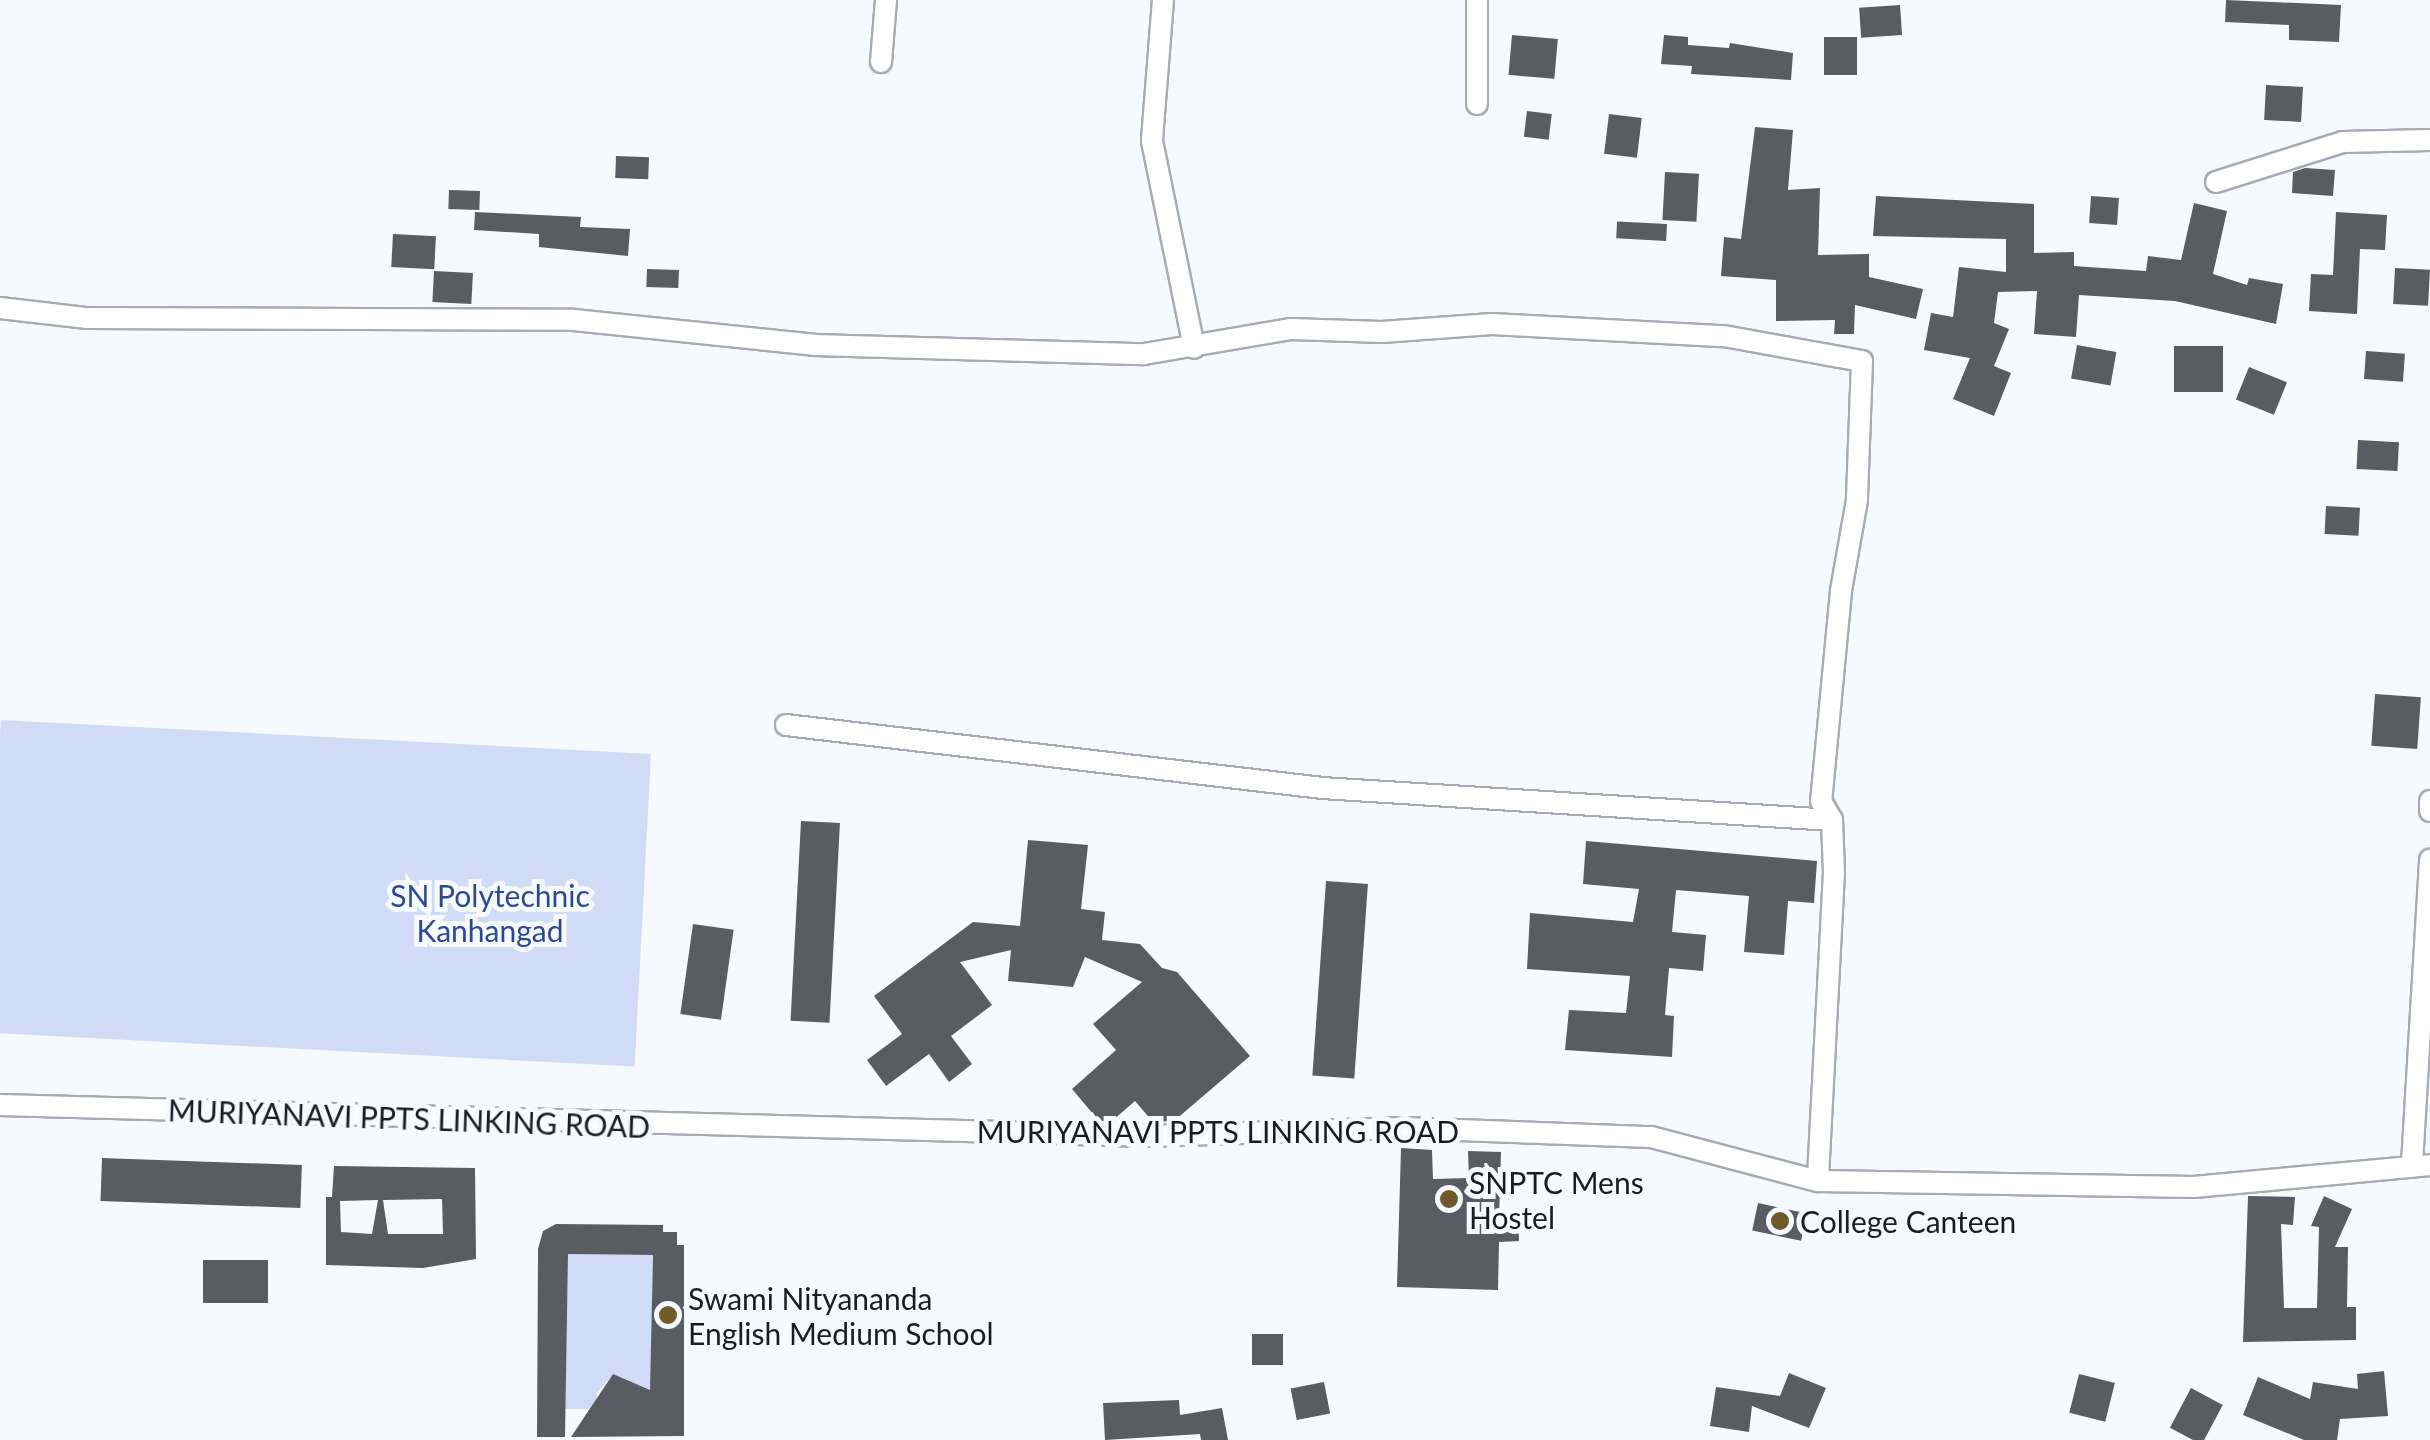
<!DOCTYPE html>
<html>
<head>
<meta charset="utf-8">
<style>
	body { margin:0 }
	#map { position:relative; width:2430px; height:1440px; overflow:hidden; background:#f6f9fe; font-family:Lato,sans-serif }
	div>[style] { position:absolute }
	.green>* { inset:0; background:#d0dcf6; transform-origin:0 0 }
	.building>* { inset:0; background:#595c63; transform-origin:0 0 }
	.roads { filter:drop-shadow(2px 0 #a7abb2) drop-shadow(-2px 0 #a7abb2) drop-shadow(0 2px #a7abb2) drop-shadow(0 -2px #a7abb2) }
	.street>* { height:20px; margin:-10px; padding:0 10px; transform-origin:10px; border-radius:10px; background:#fff }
	.dots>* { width:28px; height:28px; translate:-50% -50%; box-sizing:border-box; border:5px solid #f6f9fe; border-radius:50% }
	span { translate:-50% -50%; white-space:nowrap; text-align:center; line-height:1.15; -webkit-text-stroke:10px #f6f9fe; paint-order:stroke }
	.park-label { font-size:30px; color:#2d4991 }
	.street-label { font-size:30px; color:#1b1c1f }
	.poi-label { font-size:30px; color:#1b1c1f }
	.left { translate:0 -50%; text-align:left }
</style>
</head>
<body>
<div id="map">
	<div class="green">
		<i style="left:651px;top:754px;width:313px;height:651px;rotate:93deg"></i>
		<i style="clip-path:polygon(568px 1254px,653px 1255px,650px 1407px,613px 1374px,597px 1393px,596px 1409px,565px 1409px)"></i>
	</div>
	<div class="building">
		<i style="clip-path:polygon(2226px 0,2341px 5px,2339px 42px,2289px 40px,2289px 25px,2225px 22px)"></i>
		<i style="left:1900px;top:5px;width:30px;height:41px;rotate:86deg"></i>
		<i style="left:1512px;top:35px;width:46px;height:40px;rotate:5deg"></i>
		<i style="clip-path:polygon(1664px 35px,1688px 37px,1688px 45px,1729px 48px,1730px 43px,1793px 53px,1791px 80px,1691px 74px,1692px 66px,1661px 64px)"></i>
		<i style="left:1824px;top:37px;width:33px;height:38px"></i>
		<i style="left:2266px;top:85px;width:37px;height:35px;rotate:3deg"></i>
		<i style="left:1527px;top:111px;width:25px;height:26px;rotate:7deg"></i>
		<i style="left:1609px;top:114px;width:33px;height:40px;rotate:7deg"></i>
		<i style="clip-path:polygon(1755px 127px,1793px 130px,1788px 190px,1820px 188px,1818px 255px,1869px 254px,1869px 277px,1923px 289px,1916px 319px,1855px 305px,1854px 334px,1834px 334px,1835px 320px,1776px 321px,1776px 280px,1721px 276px,1724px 237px,1741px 239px)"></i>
		<i style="left:616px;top:156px;width:33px;height:22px;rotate:2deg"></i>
		<i style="clip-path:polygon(2305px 168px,2335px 170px,2333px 196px,2292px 193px,2293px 172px)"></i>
		<i style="left:1665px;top:172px;width:34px;height:48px;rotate:3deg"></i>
		<i style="left:449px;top:190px;width:31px;height:19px;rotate:2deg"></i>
		<i style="clip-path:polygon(1876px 196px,2034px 204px,2034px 253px,2074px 252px,2074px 266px,2146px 271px,2148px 256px,2181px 260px,2194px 203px,2227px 211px,2213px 274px,2247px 285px,2249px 278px,2283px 284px,2276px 324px,2175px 301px,2079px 295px,2076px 337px,2034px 334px,2037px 291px,1998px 292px,1994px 323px,2009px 329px,1994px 366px,2011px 373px,1994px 416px,1953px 399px,1970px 358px,1924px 350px,1931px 313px,1953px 317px,1959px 267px,2006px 272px,2006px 239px,1873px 236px)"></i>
		<i style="left:2091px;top:196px;width:28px;height:27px;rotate:4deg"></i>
		<i style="clip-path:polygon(475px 212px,581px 217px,580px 227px,630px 229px,628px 256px,539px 247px,539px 234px,474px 230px)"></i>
		<i style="clip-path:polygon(2336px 212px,2387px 215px,2385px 250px,2360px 249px,2357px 314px,2309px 311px,2311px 274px,2333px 275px)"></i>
		<i style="left:1667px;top:224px;width:17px;height:50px;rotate:93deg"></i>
		<i style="left:393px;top:234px;width:43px;height:33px;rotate:3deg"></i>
		<i style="left:2395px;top:268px;width:35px;height:36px;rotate:3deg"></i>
		<i style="left:647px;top:269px;width:32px;height:18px;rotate:2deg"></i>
		<i style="left:434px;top:271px;width:39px;height:31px;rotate:3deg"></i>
		<i style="left:2077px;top:345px;width:40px;height:34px;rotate:10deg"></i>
		<i style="left:2174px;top:346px;width:49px;height:46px"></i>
		<i style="left:2366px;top:351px;width:39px;height:28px;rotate:4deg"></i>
		<i style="left:2249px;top:367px;width:41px;height:35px;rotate:22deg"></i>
		<i style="left:2358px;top:440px;width:41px;height:29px;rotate:3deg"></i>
		<i style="left:2326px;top:506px;width:34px;height:28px;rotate:3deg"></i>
		<i style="left:2375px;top:694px;width:46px;height:52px;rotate:4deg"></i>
		<i style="left:801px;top:821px;width:39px;height:200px;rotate:3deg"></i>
		<i style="clip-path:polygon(1028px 840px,1088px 845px,1081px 909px,1105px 912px,1102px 940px,1140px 944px,1162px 968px,1177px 972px,1250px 1056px,1174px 1121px,1153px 1122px,1135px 1101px,1112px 1121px,1099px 1121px,1072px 1089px,1116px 1050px,1093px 1024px,1142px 982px,1085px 957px,1073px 987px,1008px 981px,1011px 950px,960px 962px,992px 1005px,951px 1036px,972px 1064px,949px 1082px,929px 1054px,886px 1086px,867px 1060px,902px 1034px,874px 996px,973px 922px,1020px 926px)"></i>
		<i style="clip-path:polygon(1586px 841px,1817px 861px,1814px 903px,1788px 901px,1784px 955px,1744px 952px,1749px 896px,1676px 890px,1672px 932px,1706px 935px,1703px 971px,1669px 968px,1665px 1015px,1674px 1016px,1672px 1057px,1565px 1050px,1569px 1010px,1626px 1013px,1630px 976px,1527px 969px,1530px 913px,1633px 922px,1639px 889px,1583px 884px)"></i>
		<i style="left:1326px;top:881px;width:42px;height:195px;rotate:4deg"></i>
		<i style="left:693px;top:924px;width:41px;height:91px;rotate:8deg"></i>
		<i style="clip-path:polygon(1401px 1148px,1432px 1150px,1433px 1179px,1469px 1178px,1468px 1151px,1501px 1152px,1499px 1220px,1518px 1219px,1519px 1241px,1499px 1242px,1498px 1290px,1397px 1287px)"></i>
		<i style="left:102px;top:1158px;width:200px;height:43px;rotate:2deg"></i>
		<i style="clip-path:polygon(evenodd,334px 1166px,475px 1168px,476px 1259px,423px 1268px,326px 1265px,326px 1197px,332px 1197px,334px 1166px,442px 1199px,443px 1234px,388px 1234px,383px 1200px,442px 1199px,334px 1166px,378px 1200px,372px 1234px,341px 1232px,340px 1201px,378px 1200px)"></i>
		<i style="clip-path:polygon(2248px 1196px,2295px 1197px,2293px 1225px,2281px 1224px,2284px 1308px,2317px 1308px,2319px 1227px,2311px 1226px,2324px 1196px,2352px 1209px,2335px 1247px,2348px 1247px,2347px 1307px,2356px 1307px,2356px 1340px,2243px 1342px)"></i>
		<i style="left:1758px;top:1203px;width:50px;height:28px;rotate:12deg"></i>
		<i style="clip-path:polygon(556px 1224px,663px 1225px,663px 1232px,677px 1232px,677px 1245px,684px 1245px,684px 1436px,571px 1437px,613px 1374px,650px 1390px,653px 1255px,568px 1254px,565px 1437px,537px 1437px,538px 1249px,543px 1231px)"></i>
		<i style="left:203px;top:1260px;width:65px;height:43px"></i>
		<i style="left:1252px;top:1334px;width:31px;height:31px"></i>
		<i style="clip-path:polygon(2384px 1371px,2388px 1416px,2340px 1419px,2337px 1440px,2304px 1440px,2243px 1415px,2258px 1377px,2310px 1399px,2313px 1382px,2358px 1389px,2357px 1374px)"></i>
		<i style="clip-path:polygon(1789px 1373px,1826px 1388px,1809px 1428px,1752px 1406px,1749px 1432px,1710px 1426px,1716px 1387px,1780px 1396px)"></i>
		<i style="left:2079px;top:1374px;width:37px;height:40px;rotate:14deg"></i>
		<i style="left:1324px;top:1382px;width:32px;height:34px;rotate:79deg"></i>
		<i style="left:2191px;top:1388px;width:36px;height:45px;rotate:28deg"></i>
		<i style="clip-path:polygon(1179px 1400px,1180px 1415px,1222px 1408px,1228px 1440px,1201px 1440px,1200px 1434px,1105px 1440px,1103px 1403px)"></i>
	</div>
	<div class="roads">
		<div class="street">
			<i style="left:1163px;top:0;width:141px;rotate:94.5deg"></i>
			<i style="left:1152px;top:141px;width:211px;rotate:78.5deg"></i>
			<i style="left:881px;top:62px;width:62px;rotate:-85.4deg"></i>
			<i style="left:1477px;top:104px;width:104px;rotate:-90deg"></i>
			<i style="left:2216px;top:182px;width:133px;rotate:-17.5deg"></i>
			<i style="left:2343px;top:142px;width:87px;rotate:-1.3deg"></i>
			<i style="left:0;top:308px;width:88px;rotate:6.6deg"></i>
			<i style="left:87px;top:318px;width:487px;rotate:0.2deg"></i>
			<i style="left:574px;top:320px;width:241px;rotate:5.9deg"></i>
			<i style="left:814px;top:345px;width:330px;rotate:1.6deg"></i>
			<i style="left:1144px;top:354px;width:148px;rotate:-9.7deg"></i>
			<i style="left:1290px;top:329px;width:92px;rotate:1.9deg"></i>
			<i style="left:1382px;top:332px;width:110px;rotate:-4.2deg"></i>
			<i style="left:1492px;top:324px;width:232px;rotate:3deg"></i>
			<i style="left:1724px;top:336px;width:140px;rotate:10.3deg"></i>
			<i style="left:1862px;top:361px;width:139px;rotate:92.1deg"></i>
			<i style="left:1857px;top:500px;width:92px;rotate:100deg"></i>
			<i style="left:1841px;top:591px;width:211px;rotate:95.4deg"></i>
			<i style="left:1821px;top:801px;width:22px;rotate:60deg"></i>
			<i style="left:1832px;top:820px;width:52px;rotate:87.8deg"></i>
			<i style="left:1834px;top:872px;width:309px;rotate:93deg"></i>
			<i style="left:786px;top:725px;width:540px;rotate:6.7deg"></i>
			<i style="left:1322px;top:788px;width:511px;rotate:3.59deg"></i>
			<i style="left:2430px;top:801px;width:10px;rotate:90deg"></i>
			<i style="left:0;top:1105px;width:1149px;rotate:1.55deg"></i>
			<i style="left:1149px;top:1136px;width:253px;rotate:-1.8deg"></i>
			<i style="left:1402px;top:1128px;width:249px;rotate:2.1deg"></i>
			<i style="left:1651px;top:1137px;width:173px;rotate:14.8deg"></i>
			<i style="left:1818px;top:1181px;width:376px;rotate:0.9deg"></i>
			<i style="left:2194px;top:1187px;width:237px;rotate:-5.3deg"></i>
			<i style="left:2412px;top:1164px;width:305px;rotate:-86.6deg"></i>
		</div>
	</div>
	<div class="dots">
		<i style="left:1449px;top:1199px;background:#6f5a29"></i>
		<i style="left:1780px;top:1221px;background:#6f5a29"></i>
		<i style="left:668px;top:1315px;background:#6f5a29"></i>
	</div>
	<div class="park-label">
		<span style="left:490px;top:912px">SN Polytechnic<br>Kanhangad</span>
	</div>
	<div class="street-label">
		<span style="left:409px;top:1118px;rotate:2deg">MURIYANAVI PPTS LINKING ROAD</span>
		<span style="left:1218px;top:1131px">MURIYANAVI PPTS LINKING ROAD</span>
	</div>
	<div class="poi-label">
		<span class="left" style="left:1469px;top:1199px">SNPTC Mens<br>Hostel</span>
		<span class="left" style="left:1800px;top:1221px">College Canteen</span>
		<span class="left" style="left:688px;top:1315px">Swami Nityananda<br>English Medium School</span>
	</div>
</div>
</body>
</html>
